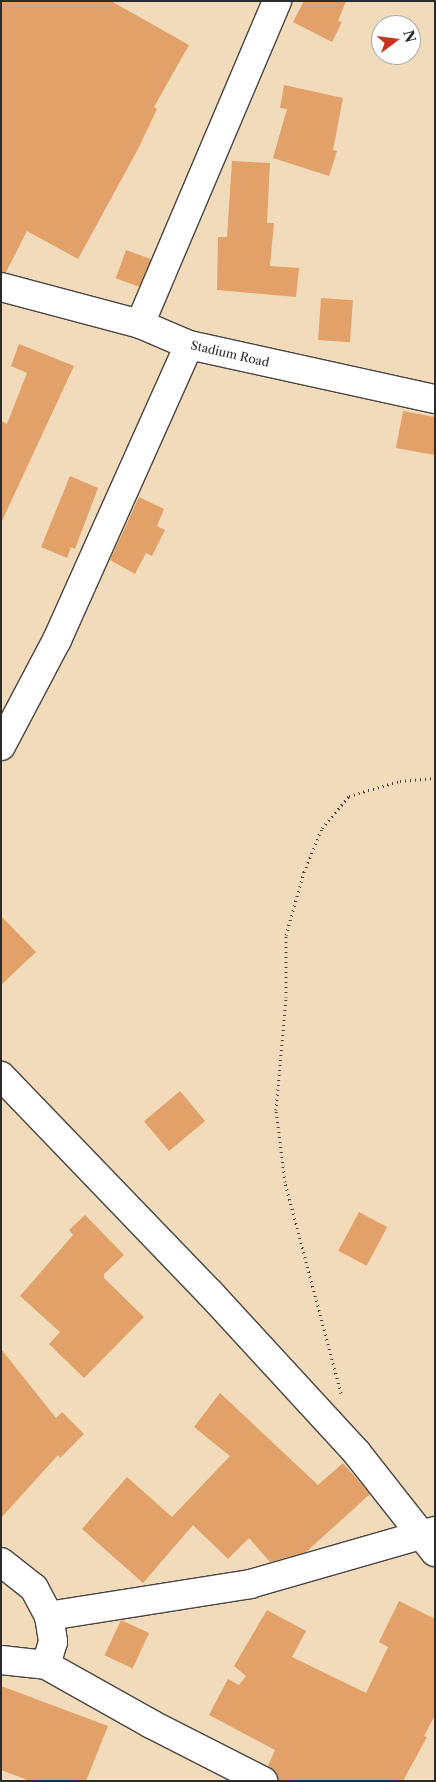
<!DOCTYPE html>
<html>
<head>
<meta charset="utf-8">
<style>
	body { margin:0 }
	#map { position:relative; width:436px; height:1782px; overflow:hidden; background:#f2dbbb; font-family:"Libre Caslon Text",serif }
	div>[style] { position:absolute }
	.building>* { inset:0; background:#e2a168; transform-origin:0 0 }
	.path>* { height:3px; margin-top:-1.5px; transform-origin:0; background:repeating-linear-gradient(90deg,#494541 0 1px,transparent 0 5px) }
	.roads { filter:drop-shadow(1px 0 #494541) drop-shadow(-1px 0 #494541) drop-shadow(0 1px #494541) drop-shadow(0 -1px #494541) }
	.minor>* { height:28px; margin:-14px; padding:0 14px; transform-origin:14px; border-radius:14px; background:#fff }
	span { translate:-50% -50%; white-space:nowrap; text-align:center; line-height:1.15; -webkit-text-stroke:4px #fff; paint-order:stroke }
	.street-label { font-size:12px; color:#2b2b2b }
	.frame { position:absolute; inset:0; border:2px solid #2b2b2b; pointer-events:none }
	.north { position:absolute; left:371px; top:15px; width:50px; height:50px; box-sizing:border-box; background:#fff; border:1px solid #aaa; border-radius:50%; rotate:75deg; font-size:14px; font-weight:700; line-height:20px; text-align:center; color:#2b2b2b }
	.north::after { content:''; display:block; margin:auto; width:18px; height:22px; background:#c8321e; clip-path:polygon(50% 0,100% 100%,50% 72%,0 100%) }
</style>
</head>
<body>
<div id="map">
	<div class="building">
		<i style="clip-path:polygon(1px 1px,111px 1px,189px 45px,154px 107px,157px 109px,138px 149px,78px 259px,27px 231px,6px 272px,1px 272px)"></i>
		<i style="clip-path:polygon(304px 1px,346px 1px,338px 21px,342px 22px,332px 42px,293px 22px)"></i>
		<i style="clip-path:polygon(284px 85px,343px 98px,333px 150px,337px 151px,329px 176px,273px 158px,287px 109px,280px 108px)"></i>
		<i style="clip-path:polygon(232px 161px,270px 163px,267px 223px,274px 223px,270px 266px,299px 268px,296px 297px,217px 290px,218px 237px,227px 237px)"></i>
		<i style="left:126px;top:250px;width:27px;height:30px;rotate:20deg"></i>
		<i style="left:321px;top:298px;width:32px;height:42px;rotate:4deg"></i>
		<i style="clip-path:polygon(19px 344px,74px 366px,1px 523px,1px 421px,7px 424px,27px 373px,11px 366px)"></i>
		<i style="clip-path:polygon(403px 411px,435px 417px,435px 455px,396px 448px)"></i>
		<i style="clip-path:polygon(70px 476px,98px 488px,75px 549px,71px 547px,67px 558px,41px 547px)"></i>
		<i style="clip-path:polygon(139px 497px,164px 509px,157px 526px,165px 530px,152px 556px,146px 553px,135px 574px,110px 560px)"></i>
		<i style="clip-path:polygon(1px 916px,36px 952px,1px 985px)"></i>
		<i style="left:180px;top:1091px;width:39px;height:47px;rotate:50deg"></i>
		<i style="left:359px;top:1212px;width:32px;height:44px;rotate:28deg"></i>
		<i style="clip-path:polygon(85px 1215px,124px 1255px,104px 1274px,104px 1278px,144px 1317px,84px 1378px,49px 1344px,60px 1332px,20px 1296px,73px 1235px,69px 1230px)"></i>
		<i style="clip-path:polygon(1px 1349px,56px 1418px,62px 1412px,84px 1434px,60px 1458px,58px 1455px,1px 1518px)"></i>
		<i style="clip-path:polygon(220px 1393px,318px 1485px,343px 1463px,370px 1494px,306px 1552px,270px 1562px,249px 1538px,228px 1559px,193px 1525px,143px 1583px,82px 1529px,127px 1477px,172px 1517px,230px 1456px,194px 1427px)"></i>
		<i style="clip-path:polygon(399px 1601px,435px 1619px,435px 1715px,424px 1736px,427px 1737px,403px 1781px,279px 1781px,276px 1772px,268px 1766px,275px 1750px,209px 1715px,228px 1679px,239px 1685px,246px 1676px,234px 1666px,267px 1610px,306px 1631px,292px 1657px,366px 1693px,388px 1647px,379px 1642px)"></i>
		<i style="left:121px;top:1620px;width:31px;height:39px;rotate:25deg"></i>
		<i style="clip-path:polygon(1px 1686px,108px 1726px,86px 1781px,30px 1781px,1px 1770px)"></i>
	</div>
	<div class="path">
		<i style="left:341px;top:1393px;width:218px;rotate:-104.9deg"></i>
		<i style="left:285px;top:1182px;width:73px;rotate:-97.1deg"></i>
		<i style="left:276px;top:1110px;width:113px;rotate:-84.9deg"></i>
		<i style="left:286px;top:997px;width:62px;rotate:-90deg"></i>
		<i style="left:286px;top:935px;width:66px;rotate:-74.1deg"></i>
		<i style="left:304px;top:872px;width:48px;rotate:-67.8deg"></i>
		<i style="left:322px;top:828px;width:42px;rotate:-49.8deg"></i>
		<i style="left:349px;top:796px;width:53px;rotate:-16.4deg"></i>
		<i style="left:400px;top:781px;width:35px;rotate:-5deg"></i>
	</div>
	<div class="roads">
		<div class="minor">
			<i style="left:1px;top:287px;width:144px;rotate:14.9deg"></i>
			<i style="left:140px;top:324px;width:53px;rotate:23.2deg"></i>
			<i style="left:189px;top:345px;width:252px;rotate:12.4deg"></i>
			<i style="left:140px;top:324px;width:351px;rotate:-67deg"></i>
			<i style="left:1px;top:746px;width:120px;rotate:-62.2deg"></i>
			<i style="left:57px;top:640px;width:323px;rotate:-65.9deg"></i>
			<i style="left:1px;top:1076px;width:301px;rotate:46.1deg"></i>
			<i style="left:210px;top:1293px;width:217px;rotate:47.4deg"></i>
			<i style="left:357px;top:1453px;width:126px;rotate:51.8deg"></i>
			<i style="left:1px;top:1562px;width:42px;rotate:38.2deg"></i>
			<i style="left:34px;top:1588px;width:32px;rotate:62deg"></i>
			<i style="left:49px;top:1616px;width:26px;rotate:81deg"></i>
			<i style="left:53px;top:1642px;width:24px;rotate:107deg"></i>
			<i style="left:49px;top:1616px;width:204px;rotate:-9deg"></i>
			<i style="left:250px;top:1584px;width:192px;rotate:-16deg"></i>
			<i style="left:1px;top:1660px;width:45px;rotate:6.3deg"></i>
			<i style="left:46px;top:1665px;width:120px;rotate:29.3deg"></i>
			<i style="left:151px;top:1724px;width:126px;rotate:27deg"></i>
		</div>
	</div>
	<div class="street-label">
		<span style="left:230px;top:354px;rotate:13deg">Stadium Road</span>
	</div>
	<div class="frame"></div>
	<div class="north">N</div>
</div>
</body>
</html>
